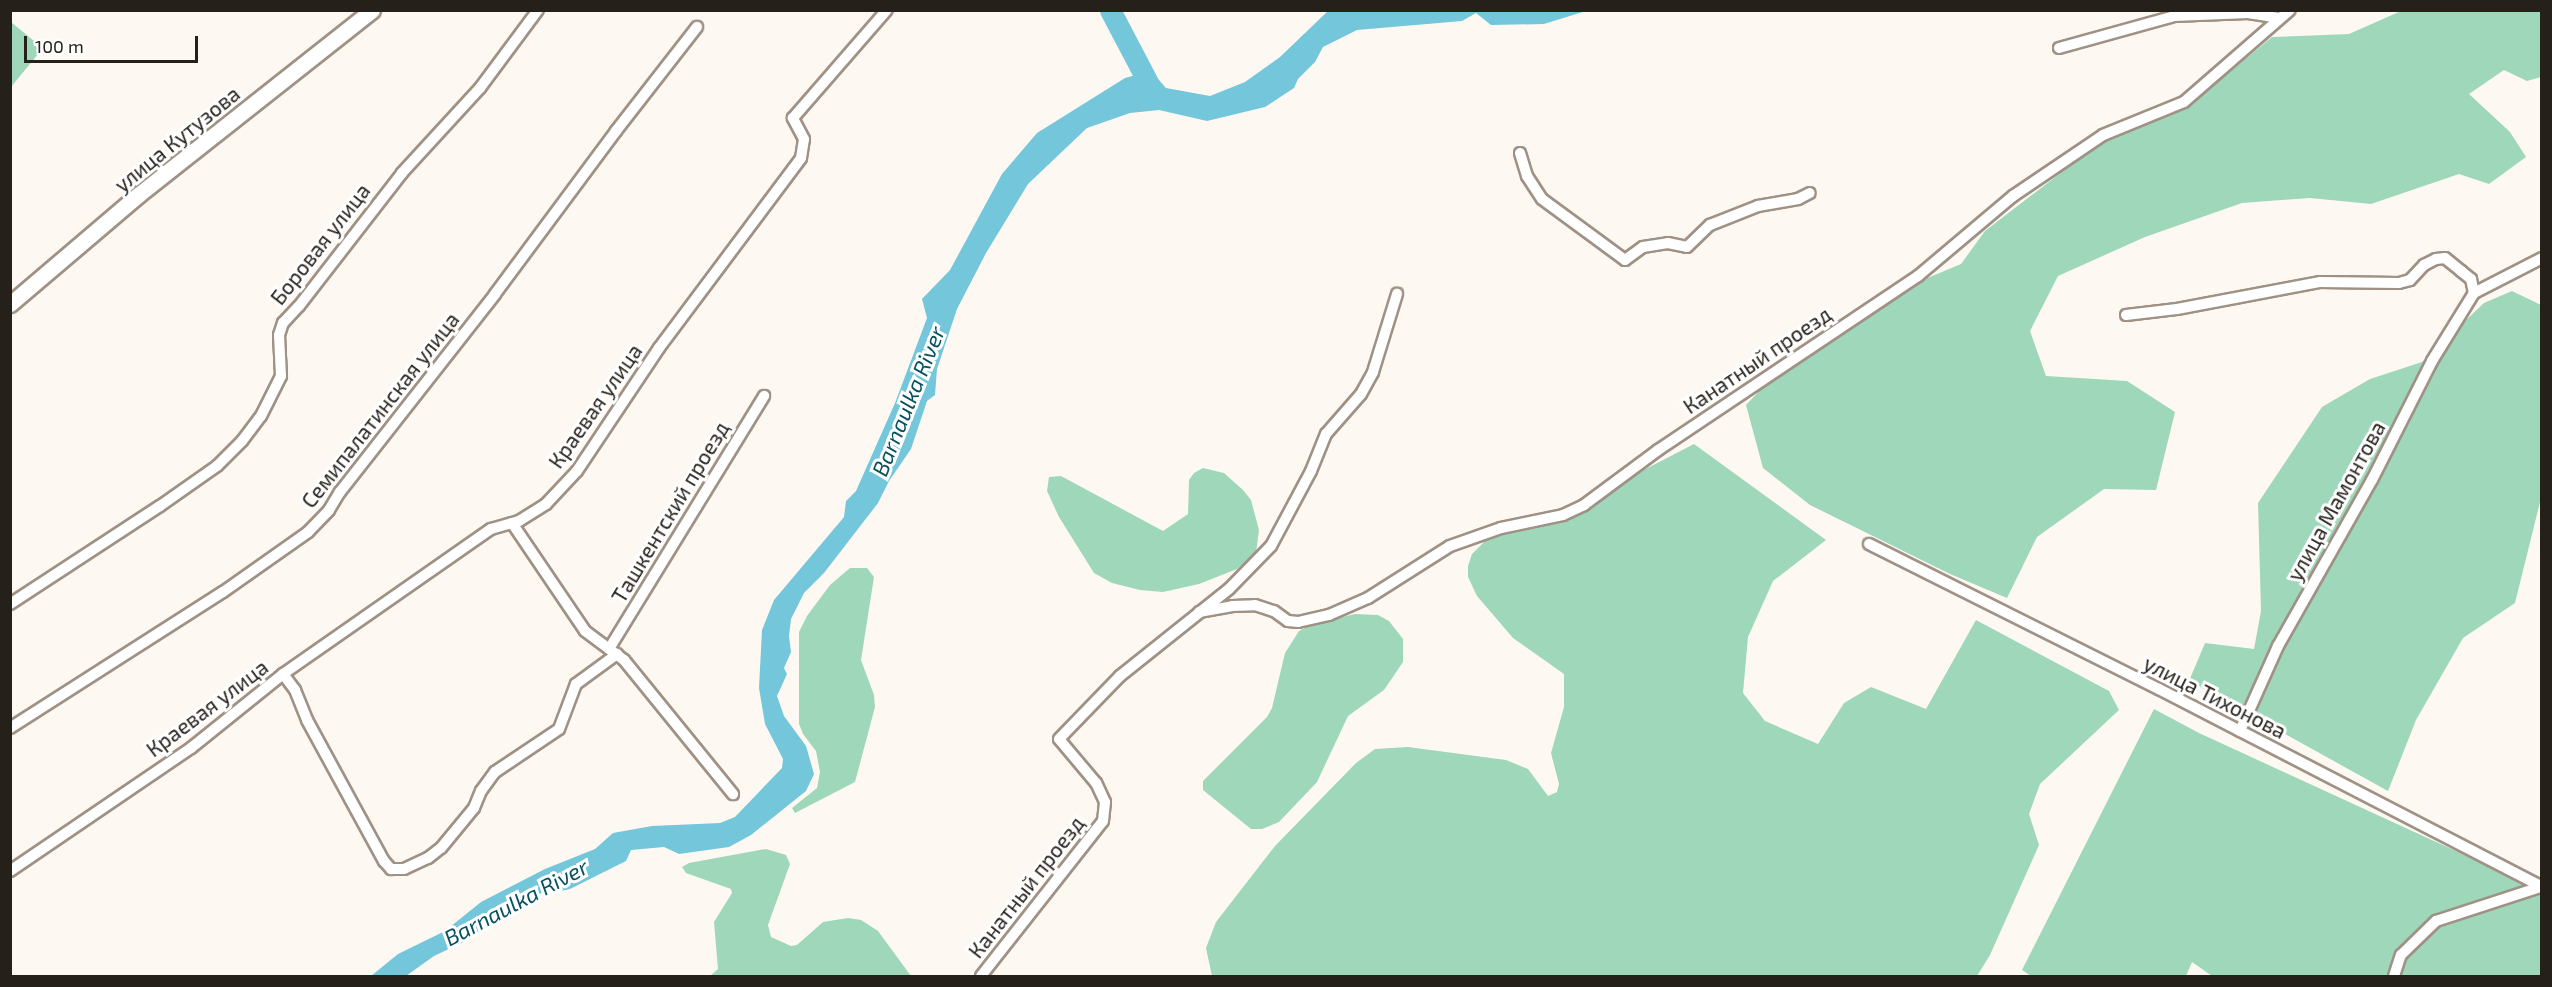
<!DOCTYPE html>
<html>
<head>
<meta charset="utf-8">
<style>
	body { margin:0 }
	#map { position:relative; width:2552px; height:987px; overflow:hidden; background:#fef8f2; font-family:"Exo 2",sans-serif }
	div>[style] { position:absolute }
	.green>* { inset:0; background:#9ed7ba }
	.water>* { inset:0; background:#74c6db }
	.river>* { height:21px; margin:-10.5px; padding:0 10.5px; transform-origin:10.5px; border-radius:10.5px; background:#74c6db }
	.roads { filter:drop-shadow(2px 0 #9f9285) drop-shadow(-2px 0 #9f9285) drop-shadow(0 2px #9f9285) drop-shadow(0 -2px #9f9285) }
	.street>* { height:10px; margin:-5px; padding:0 5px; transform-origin:5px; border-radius:5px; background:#fff }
	.secondary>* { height:15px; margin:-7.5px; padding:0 7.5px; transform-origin:7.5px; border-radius:7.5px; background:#fff }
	span { translate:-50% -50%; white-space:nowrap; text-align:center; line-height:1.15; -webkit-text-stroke:6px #fff; paint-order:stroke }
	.street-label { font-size:21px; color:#25201a }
	.water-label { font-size:22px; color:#04505f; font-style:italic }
	.frame { position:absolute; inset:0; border:12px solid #25201a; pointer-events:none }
	.scale { position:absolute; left:24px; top:36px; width:174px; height:27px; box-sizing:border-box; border:3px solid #25201a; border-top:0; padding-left:8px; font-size:18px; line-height:21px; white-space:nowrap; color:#25201a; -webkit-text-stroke:4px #fff; paint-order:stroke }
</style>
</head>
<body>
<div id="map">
	<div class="green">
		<i style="clip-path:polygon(2539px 10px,2541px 13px,2541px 77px,2527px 81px,2504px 70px,2469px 94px,2510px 132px,2526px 157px,2489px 184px,2459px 174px,2371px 204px,2310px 198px,2242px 203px,2145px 237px,2058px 276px,2030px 331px,2046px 376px,2127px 381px,2175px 412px,2156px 490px,2104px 489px,2037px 537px,2007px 598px,1950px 574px,1810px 505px,1763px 468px,1746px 405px,1763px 387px,1918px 282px,1961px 264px,1985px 231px,2106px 138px,2188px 106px,2272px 37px,2349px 34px,2401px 11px)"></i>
		<i style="clip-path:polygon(11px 22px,34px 41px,39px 53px,11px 87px)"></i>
		<i style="clip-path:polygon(2512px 291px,2541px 305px,2541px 498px,2515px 603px,2463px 638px,2416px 720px,2388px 791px,2189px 681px,2205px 643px,2254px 649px,2261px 611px,2258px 503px,2322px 407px,2370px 379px,2422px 362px,2484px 303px)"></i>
		<i style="clip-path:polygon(1694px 444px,1826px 540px,1773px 581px,1748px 637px,1743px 693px,1765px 721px,1818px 744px,1844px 703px,1871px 687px,1926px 709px,1976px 620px,2109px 691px,2119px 710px,2040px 784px,2029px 814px,2039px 845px,1990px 955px,1977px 976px,1212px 976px,1206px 948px,1216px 922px,1275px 846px,1356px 763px,1375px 749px,1408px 747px,1506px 760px,1528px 769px,1548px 796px,1557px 792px,1559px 784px,1551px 753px,1564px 707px,1564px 674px,1513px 638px,1477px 596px,1468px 577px,1468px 566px,1472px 554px,1489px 537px,1562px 512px)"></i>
		<i style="clip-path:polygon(1203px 468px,1224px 473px,1243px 490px,1251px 500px,1259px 530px,1256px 553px,1237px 569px,1199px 584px,1163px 592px,1140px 590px,1112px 583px,1094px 573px,1059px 517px,1047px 491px,1049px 477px,1061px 476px,1163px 531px,1188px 514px,1189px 480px,1194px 473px)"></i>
		<i style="clip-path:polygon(850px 568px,867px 568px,874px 577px,861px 660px,874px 695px,875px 707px,855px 782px,795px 813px,792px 808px,817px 788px,820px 772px,816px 751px,803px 734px,799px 724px,799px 632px,807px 616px,830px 585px)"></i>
		<i style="clip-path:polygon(1355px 614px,1378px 615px,1389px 621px,1403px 639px,1403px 662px,1384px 690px,1348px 716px,1317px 782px,1279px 822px,1262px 829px,1251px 829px,1203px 790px,1203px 781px,1267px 717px,1272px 708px,1285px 653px,1299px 631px,1312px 624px)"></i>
		<i style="clip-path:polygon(2154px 709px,2199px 733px,2471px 858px,2541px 895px,2541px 976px,2212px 976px,2192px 962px,2186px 976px,2031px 976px,2022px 970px)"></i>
		<i style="clip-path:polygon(766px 849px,786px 855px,790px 864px,768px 925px,771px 937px,791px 946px,797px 945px,823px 922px,848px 918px,861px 920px,878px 931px,911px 976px,710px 976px,718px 969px,714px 922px,732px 893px,731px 889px,686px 873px,682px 867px,689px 863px)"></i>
	</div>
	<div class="water">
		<i style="clip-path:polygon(1329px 10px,1586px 11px,1544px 24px,1491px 25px,1476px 13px,1462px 21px,1357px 30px,1323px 47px,1315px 62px,1298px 79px,1294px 88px,1265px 107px,1207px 121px,1159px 110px,1130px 113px,1087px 128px,1028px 184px,986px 253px,957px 309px,937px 369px,935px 395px,927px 401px,911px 449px,889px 481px,878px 503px,824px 573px,804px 593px,791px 619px,789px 636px,791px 652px,784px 668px,787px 674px,777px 696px,784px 716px,806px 746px,814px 774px,806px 791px,751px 835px,729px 847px,679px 854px,664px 847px,631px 850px,626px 861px,570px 889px,552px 893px,548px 890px,507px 909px,470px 939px,434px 956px,406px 976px,371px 976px,398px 954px,445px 931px,481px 902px,545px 869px,595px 849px,613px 833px,652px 826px,720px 823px,735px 817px,782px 768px,783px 759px,765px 724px,759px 688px,762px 630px,774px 600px,844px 517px,846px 501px,856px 491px,895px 403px,927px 318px,922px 299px,950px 270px,1002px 174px,1037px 133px,1125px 78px,1151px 71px,1166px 88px,1210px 96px,1245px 82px,1280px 57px)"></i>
	</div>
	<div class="river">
		<i style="left:1110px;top:10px;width:93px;rotate:62.3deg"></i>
	</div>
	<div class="roads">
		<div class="street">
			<i style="left:2059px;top:48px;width:119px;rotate:-15.5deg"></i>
			<i style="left:2174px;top:16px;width:74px;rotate:-2.3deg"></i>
			<i style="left:2248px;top:13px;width:31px;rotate:9deg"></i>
			<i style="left:1520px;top:153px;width:24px;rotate:73deg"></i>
			<i style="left:1527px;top:176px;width:27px;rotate:57deg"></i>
			<i style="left:1542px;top:199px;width:103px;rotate:36.3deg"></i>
			<i style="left:1625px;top:260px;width:22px;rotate:-36deg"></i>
			<i style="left:1643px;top:247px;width:25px;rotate:-9deg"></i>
			<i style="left:1668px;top:243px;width:19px;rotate:12deg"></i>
			<i style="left:1687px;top:247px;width:32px;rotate:-44deg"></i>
			<i style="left:1710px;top:225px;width:52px;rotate:-21.6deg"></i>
			<i style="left:1758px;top:206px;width:41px;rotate:-9.9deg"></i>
			<i style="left:1798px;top:199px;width:13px;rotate:-27deg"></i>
			<i style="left:2126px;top:315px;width:51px;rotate:-6.7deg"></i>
			<i style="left:2177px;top:309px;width:146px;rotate:-10.7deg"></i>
			<i style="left:2320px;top:282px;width:79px;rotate:0.7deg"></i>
			<i style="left:2399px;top:283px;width:11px;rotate:-15deg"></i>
			<i style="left:2410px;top:280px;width:21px;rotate:-47deg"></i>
			<i style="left:2424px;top:265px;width:13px;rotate:-27deg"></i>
			<i style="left:2436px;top:259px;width:9px;rotate:-6deg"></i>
			<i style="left:2445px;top:258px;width:21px;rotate:39deg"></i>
			<i style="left:2461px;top:271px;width:13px;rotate:39deg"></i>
			<i style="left:2471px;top:279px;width:14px;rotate:78deg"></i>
			<i style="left:512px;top:523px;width:130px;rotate:55.9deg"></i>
			<i style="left:585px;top:631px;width:49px;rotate:36.6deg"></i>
			<i style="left:624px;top:660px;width:173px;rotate:50.9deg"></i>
			<i style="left:1869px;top:544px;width:324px;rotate:26.6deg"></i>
			<i style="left:2159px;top:689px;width:431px;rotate:27.3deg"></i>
			<i style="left:10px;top:604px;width:179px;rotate:-33.2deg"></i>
			<i style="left:160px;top:506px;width:70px;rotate:-35.1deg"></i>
			<i style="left:217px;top:466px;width:35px;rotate:-45deg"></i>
			<i style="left:242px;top:441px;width:31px;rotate:-53deg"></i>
			<i style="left:261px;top:416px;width:45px;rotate:-63.4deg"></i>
			<i style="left:281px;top:376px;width:41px;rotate:-92.8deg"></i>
			<i style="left:279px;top:335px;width:13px;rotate:-72deg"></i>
			<i style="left:283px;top:323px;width:23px;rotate:-47deg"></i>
			<i style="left:299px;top:306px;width:168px;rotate:-52.2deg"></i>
			<i style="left:402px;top:173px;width:115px;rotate:-47.5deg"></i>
			<i style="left:480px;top:88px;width:97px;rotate:-53.4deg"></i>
			<i style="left:1199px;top:612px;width:34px;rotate:-10deg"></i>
			<i style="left:1232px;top:606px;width:23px;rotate:-2deg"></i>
			<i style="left:1255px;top:605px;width:20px;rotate:18deg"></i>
			<i style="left:1274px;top:611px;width:17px;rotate:36deg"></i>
			<i style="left:1288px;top:621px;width:10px;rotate:6deg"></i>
			<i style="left:1298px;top:622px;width:32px;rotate:-13deg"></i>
			<i style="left:1329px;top:615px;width:43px;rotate:-23.6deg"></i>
			<i style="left:1368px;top:598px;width:97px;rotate:-32.4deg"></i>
			<i style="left:1450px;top:546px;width:54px;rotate:-19.4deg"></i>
			<i style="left:1501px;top:528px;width:63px;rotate:-11.8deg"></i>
			<i style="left:1563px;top:515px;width:23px;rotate:-25deg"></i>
			<i style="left:1584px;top:505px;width:92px;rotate:-36.6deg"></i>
			<i style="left:1658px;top:450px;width:313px;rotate:-33.8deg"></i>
			<i style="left:1918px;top:276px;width:124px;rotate:-40.1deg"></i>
			<i style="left:2013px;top:196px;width:109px;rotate:-34.1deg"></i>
			<i style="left:2103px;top:135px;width:87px;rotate:-22.2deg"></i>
			<i style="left:2184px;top:102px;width:140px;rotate:-41deg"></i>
			<i style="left:609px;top:649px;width:297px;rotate:-58.5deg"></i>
			<i style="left:283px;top:674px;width:20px;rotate:53deg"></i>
			<i style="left:295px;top:690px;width:32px;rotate:68deg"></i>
			<i style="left:307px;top:720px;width:161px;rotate:61.4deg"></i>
			<i style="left:384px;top:861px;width:11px;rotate:49deg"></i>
			<i style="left:391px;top:869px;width:13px"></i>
			<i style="left:404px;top:869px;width:26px;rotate:-25deg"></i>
			<i style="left:428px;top:858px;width:16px;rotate:-38deg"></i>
			<i style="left:441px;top:848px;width:52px;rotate:-50.5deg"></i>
			<i style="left:474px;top:808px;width:18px;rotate:-68deg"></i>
			<i style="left:481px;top:791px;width:24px;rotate:-54deg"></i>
			<i style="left:495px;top:772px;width:77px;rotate:-33.9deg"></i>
			<i style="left:559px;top:729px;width:48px;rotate:-69.3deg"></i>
			<i style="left:576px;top:684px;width:51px;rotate:-36.2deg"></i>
			<i style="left:10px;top:728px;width:253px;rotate:-32.6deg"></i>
			<i style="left:223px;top:592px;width:104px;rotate:-35.2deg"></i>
			<i style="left:308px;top:532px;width:30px;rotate:-46deg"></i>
			<i style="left:329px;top:510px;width:21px;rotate:-59deg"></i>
			<i style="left:340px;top:492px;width:251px;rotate:-51.9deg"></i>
			<i style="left:495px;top:294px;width:203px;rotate:-53.4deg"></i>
			<i style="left:616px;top:131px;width:132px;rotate:-52.1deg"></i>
			<i style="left:2240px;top:731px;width:93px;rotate:-65.9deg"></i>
			<i style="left:2278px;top:646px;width:191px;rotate:-60.5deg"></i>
			<i style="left:2372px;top:480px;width:133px;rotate:-63.2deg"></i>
			<i style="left:2432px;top:361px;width:80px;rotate:-58.3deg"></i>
			<i style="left:2474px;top:293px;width:76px;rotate:-27.2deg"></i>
			<i style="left:10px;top:871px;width:219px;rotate:-34.2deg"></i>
			<i style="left:191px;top:748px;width:118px;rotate:-38.8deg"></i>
			<i style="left:283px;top:674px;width:254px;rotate:-34.9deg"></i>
			<i style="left:491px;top:529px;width:29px;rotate:-16deg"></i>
			<i style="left:519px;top:521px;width:32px;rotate:-32deg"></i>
			<i style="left:546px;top:504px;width:45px;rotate:-46.8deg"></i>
			<i style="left:577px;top:471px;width:148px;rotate:-56.3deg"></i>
			<i style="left:659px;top:348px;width:237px;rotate:-53.2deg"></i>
			<i style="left:801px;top:158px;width:19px;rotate:-81deg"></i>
			<i style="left:804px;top:139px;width:24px;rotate:-118deg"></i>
			<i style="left:793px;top:118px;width:143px;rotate:-49deg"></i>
			<i style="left:981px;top:976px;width:197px;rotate:-51.8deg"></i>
			<i style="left:1103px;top:821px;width:19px;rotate:-84deg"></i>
			<i style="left:1105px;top:802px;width:21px;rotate:-115deg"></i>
			<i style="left:1096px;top:783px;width:57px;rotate:-130.1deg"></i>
			<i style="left:1059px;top:739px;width:88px;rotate:-45.9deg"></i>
			<i style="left:1120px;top:676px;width:139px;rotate:-38.6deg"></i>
			<i style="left:1229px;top:589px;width:60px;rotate:-45.7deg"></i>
			<i style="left:1271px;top:546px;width:85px;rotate:-61.9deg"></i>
			<i style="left:1311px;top:471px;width:40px;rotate:-68deg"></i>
			<i style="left:1326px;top:434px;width:53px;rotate:-48.8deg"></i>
			<i style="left:1361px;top:394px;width:25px;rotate:-61deg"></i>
			<i style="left:1373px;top:372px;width:82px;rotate:-72.9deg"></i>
			<i style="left:2394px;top:976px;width:22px;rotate:-72deg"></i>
			<i style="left:2401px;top:955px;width:49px;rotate:-44.2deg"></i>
			<i style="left:2436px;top:921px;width:109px;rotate:-18.1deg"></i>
		</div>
		<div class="secondary">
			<i style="left:10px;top:304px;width:168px;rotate:-40.4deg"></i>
			<i style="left:138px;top:195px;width:298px;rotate:-38.3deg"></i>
		</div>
	</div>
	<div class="street-label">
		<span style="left:177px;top:139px;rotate:-39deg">улица Кутузова</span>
		<span style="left:320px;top:244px;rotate:-52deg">Боровая улица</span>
		<span style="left:1757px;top:360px;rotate:-34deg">Канатный проезд</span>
		<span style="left:595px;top:406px;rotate:-55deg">Краевая улица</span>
		<span style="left:380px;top:410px;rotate:-52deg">Семипалатинская улица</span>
		<span style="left:2336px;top:501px;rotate:-61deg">улица Мамонтова</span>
		<span style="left:670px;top:512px;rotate:-59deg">Ташкентский проезд</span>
		<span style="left:2215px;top:697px;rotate:27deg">улица Тихонова</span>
		<span style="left:207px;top:708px;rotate:-37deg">Краевая улица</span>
		<span style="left:1026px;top:887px;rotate:-52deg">Канатный проезд</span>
	</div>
	<div class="water-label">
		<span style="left:908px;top:401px;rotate:-68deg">Barnaulka River</span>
		<span style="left:516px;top:902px;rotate:-28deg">Barnaulka River</span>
	</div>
	<div class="frame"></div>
	<div class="scale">100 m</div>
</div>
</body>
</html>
